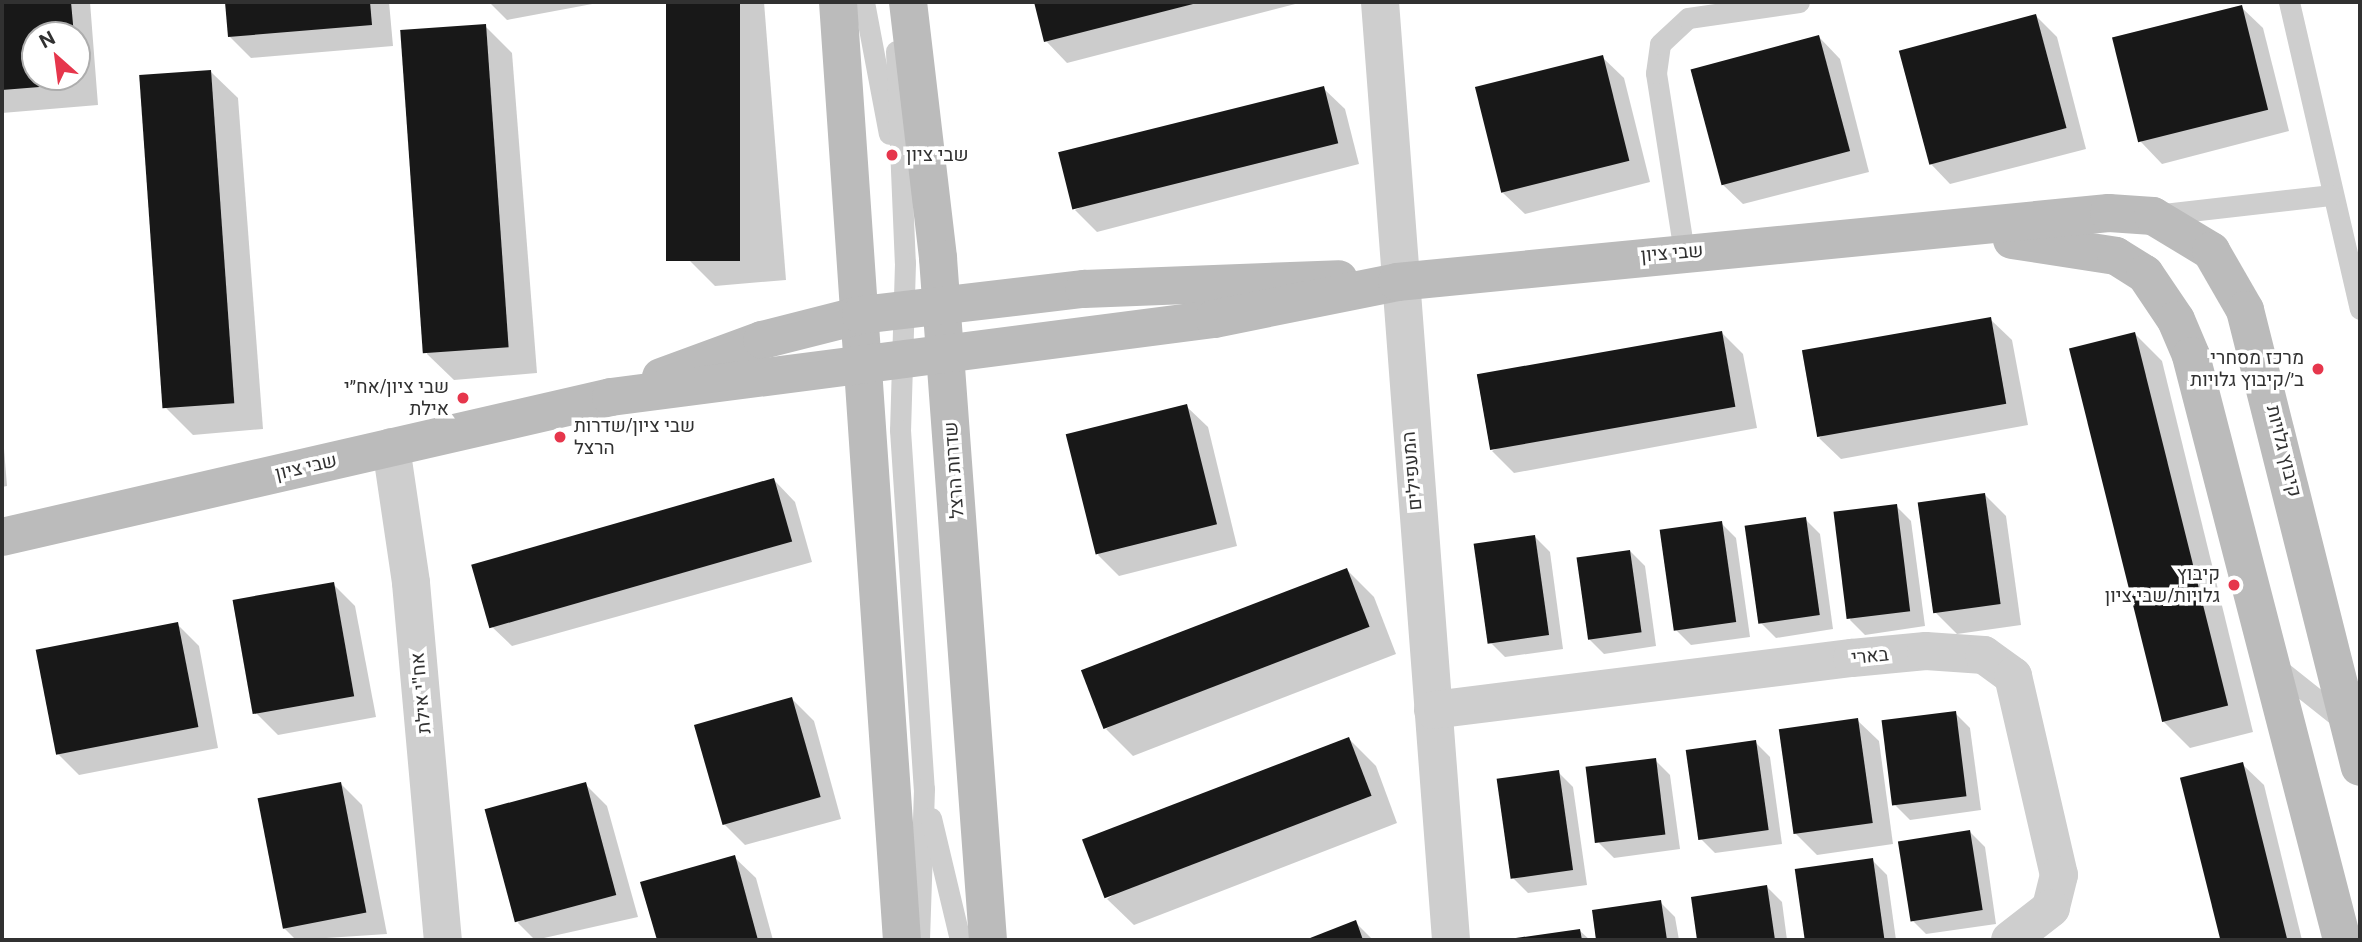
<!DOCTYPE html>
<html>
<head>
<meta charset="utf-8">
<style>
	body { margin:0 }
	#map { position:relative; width:2362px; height:942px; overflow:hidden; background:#fff; font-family:"Public Sans",Heebo,sans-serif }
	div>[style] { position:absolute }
	.shadow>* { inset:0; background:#0003 }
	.building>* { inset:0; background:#181818; transform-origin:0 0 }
	.lane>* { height:21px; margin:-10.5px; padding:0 10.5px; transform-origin:10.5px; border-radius:10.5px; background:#cecece }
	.street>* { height:38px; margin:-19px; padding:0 19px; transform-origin:19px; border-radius:19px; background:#cecece }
	.secondary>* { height:38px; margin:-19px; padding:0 19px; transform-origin:19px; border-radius:19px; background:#bbb }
	.dots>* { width:19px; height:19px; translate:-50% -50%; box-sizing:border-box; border:4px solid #fff; border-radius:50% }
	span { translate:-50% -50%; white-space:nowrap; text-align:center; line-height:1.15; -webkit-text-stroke:7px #fff; paint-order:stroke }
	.poi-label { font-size:19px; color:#313131 }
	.left { translate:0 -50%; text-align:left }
	.right { translate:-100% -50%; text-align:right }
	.street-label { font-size:19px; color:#313131 }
	.frame { position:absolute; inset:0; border:4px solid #313131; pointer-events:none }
	.north { position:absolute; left:21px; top:21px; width:70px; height:70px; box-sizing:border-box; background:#fff; border:2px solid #adadad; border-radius:50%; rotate:332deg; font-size:19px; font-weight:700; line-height:28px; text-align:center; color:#313131 }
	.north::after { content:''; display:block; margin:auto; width:24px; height:32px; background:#e6364c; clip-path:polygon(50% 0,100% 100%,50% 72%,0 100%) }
</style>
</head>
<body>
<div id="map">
	<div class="shadow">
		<i style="clip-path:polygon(evenodd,2px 2px,90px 2px,98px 105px,2px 113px,2px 2px,35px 35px,77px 35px,77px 77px,35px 77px,35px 35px)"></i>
		<i style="clip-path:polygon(227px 2px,389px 2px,393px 46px,251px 58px,229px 36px)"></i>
		<i style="clip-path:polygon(489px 2px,603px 2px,507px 20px)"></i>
		<i style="clip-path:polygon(668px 2px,764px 2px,786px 280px,715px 286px,688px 259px)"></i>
		<i style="clip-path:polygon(1036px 2px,1303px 2px,1067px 63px,1046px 41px)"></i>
		<i style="clip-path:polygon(2241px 7px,2263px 28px,2289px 131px,2162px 164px,2141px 142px)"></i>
		<i style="clip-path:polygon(2036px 16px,2057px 37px,2086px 149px,1950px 184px,1929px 162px)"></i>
		<i style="clip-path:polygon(485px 26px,512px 53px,537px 373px,454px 380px,427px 354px)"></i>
		<i style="clip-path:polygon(1819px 37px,1840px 59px,1869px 172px,1743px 204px,1721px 183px)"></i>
		<i style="clip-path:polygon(1602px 57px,1624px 78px,1650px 182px,1525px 214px,1503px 193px)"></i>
		<i style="clip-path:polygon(211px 72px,238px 98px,263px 429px,193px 435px,166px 408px)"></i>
		<i style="clip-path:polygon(1323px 88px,1345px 109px,1359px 164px,1097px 232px,1075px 210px)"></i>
		<i style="clip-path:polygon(1990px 319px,2012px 340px,2028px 425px,1841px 459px,1819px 438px)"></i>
		<i style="clip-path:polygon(1721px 332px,1743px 354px,1757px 428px,1514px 473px,1492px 451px)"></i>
		<i style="clip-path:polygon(2135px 334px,2162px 361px,2253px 732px,2190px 748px,2163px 721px)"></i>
		<i style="clip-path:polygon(1186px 406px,1208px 427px,1237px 546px,1119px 576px,1098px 555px)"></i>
		<i style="clip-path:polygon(2px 424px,7px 486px,2px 487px)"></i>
		<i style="clip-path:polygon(774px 480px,795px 502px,812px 562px,512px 646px,490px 625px)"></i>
		<i style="clip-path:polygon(1984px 494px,2006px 516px,2021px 625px,1957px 634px,1935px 612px)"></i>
		<i style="clip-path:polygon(1896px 506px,1911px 521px,1925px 626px,1865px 635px,1850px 620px)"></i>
		<i style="clip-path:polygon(1805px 519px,1820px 534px,1833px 629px,1776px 638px,1761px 623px)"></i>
		<i style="clip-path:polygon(1721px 523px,1736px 538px,1750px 637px,1691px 645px,1676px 630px)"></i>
		<i style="clip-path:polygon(1535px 537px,1550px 552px,1563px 649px,1505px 657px,1490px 642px)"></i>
		<i style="clip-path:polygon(1630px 551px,1645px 566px,1656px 646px,1604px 654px,1589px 639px)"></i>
		<i style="clip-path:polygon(1347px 570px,1374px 597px,1396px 654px,1133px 756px,1106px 729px)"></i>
		<i style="clip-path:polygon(333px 584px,355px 606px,376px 717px,278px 735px,257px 714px)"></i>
		<i style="clip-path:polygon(177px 624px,199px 646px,218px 748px,79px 775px,57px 753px)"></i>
		<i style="clip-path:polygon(792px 699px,814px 721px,841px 819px,745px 845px,723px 823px)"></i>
		<i style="clip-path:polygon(1955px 713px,1970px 728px,1981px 810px,1910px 820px,1895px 805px)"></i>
		<i style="clip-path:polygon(1857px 720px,1879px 741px,1893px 844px,1817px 855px,1795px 833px)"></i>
		<i style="clip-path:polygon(1349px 739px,1376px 766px,1397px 823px,1134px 925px,1107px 899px)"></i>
		<i style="clip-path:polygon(1755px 742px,1770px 757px,1782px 844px,1715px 853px,1700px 838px)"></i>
		<i style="clip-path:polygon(1655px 760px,1670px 775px,1680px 849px,1614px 858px,1599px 843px)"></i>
		<i style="clip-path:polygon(2242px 764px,2264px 785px,2302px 940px,2222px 940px,2182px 779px)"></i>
		<i style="clip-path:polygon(1558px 772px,1573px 787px,1587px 885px,1528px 893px,1513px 878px)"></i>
		<i style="clip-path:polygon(340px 783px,362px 805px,387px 934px,296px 940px,284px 928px)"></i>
		<i style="clip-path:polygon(585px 784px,607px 806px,638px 917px,535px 940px,518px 923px)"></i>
		<i style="clip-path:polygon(1970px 832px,1985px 847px,1996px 924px,1926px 934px,1911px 919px)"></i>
		<i style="clip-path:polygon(734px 857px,756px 878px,773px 940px,659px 940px,643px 883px)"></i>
		<i style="clip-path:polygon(1872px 860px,1887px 875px,1896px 940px,1807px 940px,1797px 871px)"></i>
		<i style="clip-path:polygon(1767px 887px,1782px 902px,1787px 940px,1699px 940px,1693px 898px)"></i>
		<i style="clip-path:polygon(1660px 902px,1675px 917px,1679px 940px,1598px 940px,1594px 912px)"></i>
		<i style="clip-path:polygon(1355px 922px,1373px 940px,1310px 940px)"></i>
		<i style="clip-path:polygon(1580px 931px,1590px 940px,1511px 940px)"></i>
	</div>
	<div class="building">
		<i style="clip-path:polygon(2px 2px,71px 2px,74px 35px,35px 35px,35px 77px,77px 77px,77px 84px,2px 90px)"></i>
		<i style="clip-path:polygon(225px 2px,370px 2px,372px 25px,228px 37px)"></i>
		<i style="left:666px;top:2px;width:74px;height:259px"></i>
		<i style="clip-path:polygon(1034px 2px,1197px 2px,1197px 3px,1044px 42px)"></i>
		<i style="left:2242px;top:5px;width:108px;height:134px;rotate:76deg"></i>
		<i style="left:2036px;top:14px;width:118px;height:142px;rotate:75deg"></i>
		<i style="left:486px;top:24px;width:324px;height:86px;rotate:86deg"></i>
		<i style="left:1819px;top:35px;width:120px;height:133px;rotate:75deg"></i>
		<i style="left:1603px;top:55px;width:109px;height:132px;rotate:76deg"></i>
		<i style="left:211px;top:70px;width:334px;height:72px;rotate:86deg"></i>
		<i style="left:1324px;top:86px;width:59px;height:274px;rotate:76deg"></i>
		<i style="left:1991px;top:317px;width:88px;height:192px;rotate:80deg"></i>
		<i style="left:1722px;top:331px;width:77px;height:249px;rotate:80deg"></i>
		<i style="left:2135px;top:332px;width:385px;height:68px;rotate:76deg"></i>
		<i style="left:1187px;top:404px;width:124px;height:125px;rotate:76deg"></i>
		<i style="left:774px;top:478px;width:66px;height:315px;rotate:74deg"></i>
		<i style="left:1985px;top:493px;width:112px;height:68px;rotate:82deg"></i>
		<i style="left:1897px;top:504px;width:108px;height:64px;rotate:83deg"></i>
		<i style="left:1806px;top:517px;width:99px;height:62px;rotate:82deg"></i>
		<i style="left:1722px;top:521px;width:102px;height:63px;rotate:82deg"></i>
		<i style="left:1535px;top:535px;width:101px;height:62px;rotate:82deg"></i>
		<i style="left:1630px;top:550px;width:83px;height:54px;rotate:82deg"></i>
		<i style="left:1347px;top:568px;width:63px;height:285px;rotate:69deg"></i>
		<i style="left:334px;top:582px;width:116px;height:103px;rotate:80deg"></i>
		<i style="left:178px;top:622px;width:107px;height:145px;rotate:79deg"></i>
		<i style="left:792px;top:697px;width:104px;height:102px;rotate:74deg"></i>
		<i style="left:1956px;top:711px;width:86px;height:75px;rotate:83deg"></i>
		<i style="left:1858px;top:718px;width:106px;height:80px;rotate:82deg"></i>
		<i style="left:1349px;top:737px;width:63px;height:286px;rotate:69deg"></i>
		<i style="left:1756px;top:740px;width:91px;height:71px;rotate:82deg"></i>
		<i style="left:1656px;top:758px;width:77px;height:71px;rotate:83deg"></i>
		<i style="left:2243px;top:762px;width:183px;height:65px;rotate:76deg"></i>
		<i style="left:1559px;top:770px;width:101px;height:63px;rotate:82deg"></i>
		<i style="left:341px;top:782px;width:133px;height:85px;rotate:79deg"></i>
		<i style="left:586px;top:782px;width:117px;height:105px;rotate:75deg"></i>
		<i style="left:1970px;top:830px;width:81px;height:73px;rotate:81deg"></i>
		<i style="clip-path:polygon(735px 855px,758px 940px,657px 940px,640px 882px)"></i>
		<i style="left:1873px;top:858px;width:81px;height:79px;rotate:82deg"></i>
		<i style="clip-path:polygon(1767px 885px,1775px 940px,1697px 940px,1691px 897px)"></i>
		<i style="clip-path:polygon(1661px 900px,1667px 940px,1596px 940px,1592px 910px)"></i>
		<i style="clip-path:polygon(1356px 920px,1363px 940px,1305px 940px)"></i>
		<i style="clip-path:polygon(1580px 929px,1582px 940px,1509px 940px,1509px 939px)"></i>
	</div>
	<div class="lane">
		<i style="left:864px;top:2px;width:134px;rotate:79.3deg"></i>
		<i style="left:2289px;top:2px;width:315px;rotate:77deg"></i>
		<i style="left:896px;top:51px;width:212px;rotate:87.6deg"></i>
		<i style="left:905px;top:263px;width:167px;rotate:91.7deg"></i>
		<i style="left:900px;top:430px;width:360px;rotate:86.2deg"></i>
		<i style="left:924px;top:789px;width:151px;rotate:91.9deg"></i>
		<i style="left:2155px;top:215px;width:176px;rotate:-6.5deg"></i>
		<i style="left:1684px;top:252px;width:181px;rotate:-98.9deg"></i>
		<i style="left:1656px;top:73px;width:29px;rotate:-82deg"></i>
		<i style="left:1660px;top:44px;width:38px;rotate:-43deg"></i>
		<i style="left:1688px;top:18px;width:112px;rotate:-8.2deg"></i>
		<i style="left:2276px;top:667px;width:93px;rotate:38.5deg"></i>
		<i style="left:931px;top:818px;width:125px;rotate:76.6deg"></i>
	</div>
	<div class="street">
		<i style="left:1380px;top:2px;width:941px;rotate:85.67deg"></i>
		<i style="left:391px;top:447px;width:137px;rotate:81.6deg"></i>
		<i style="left:411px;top:583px;width:358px;rotate:84.9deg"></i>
		<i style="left:1433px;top:710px;width:422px;rotate:-7.1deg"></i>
		<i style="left:1852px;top:658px;width:74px;rotate:-5.4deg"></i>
		<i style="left:1926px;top:651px;width:58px;rotate:3.9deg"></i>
		<i style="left:1984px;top:655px;width:36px;rotate:36deg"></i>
		<i style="left:2013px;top:676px;width:204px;rotate:77deg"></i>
		<i style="left:2059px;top:875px;width:34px;rotate:104deg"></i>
		<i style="left:2051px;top:908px;width:52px;rotate:142deg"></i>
	</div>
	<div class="secondary">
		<i style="left:838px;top:2px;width:940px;rotate:86.1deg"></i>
		<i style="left:908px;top:2px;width:258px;rotate:83.3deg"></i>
		<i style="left:938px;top:258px;width:684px;rotate:85.81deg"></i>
		<i style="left:2012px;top:240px;width:105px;rotate:8.7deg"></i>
		<i style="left:2116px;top:256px;width:34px;rotate:32deg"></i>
		<i style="left:2145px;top:274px;width:55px;rotate:56deg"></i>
		<i style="left:2176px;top:320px;width:39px;rotate:67deg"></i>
		<i style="left:2191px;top:356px;width:603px;rotate:75.5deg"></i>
		<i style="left:661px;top:377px;width:108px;rotate:-20.1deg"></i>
		<i style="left:762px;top:340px;width:102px;rotate:-14.2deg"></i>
		<i style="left:861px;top:315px;width:225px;rotate:-6.7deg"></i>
		<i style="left:1084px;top:289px;width:255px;rotate:-2.2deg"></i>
		<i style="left:2px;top:537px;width:625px;rotate:-12.95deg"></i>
		<i style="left:611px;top:397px;width:608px;rotate:-7.37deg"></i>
		<i style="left:1214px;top:319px;width:187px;rotate:-11.4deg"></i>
		<i style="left:1397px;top:282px;width:715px;rotate:-5.54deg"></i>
		<i style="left:2109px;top:213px;width:44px;rotate:3.9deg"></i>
		<i style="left:2153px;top:216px;width:68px;rotate:31.1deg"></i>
		<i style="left:2211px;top:251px;width:68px;rotate:60deg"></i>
		<i style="left:2245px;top:310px;width:471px;rotate:75.9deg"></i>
	</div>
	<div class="dots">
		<i style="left:892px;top:155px;background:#e6364c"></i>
		<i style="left:2318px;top:369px;background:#e6364c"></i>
		<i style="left:463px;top:398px;background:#e6364c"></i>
		<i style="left:560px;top:437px;background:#e6364c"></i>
		<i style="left:2234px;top:585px;background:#e6364c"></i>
	</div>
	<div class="poi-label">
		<span class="left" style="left:906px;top:155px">שבי ציון</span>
		<span class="right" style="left:2304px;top:369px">מרכז מסחרי<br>ב׳/קיבוץ גלויות</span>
		<span class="right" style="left:449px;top:398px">שבי ציון/אח״י<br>אילת</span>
		<span class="left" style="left:574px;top:437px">שבי ציון/שדרות<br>הרצל</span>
		<span class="right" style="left:2220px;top:585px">קיבוץ<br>גלויות/שבי ציון</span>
	</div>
	<div class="street-label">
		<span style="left:1672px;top:253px;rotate:-5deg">שבי ציון</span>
		<span style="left:2284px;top:451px;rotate:76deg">קיבוץ גלויות</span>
		<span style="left:306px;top:467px;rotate:-13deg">שבי ציון</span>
		<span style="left:954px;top:470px;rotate:-94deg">שדרות הרצל</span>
		<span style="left:1412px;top:471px;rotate:-95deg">המעפילים</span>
		<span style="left:1870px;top:656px;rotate:-6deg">בארי</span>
		<span style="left:421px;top:693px;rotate:-95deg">אח"י אילת</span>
	</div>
	<div class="frame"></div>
	<div class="north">N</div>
</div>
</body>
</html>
